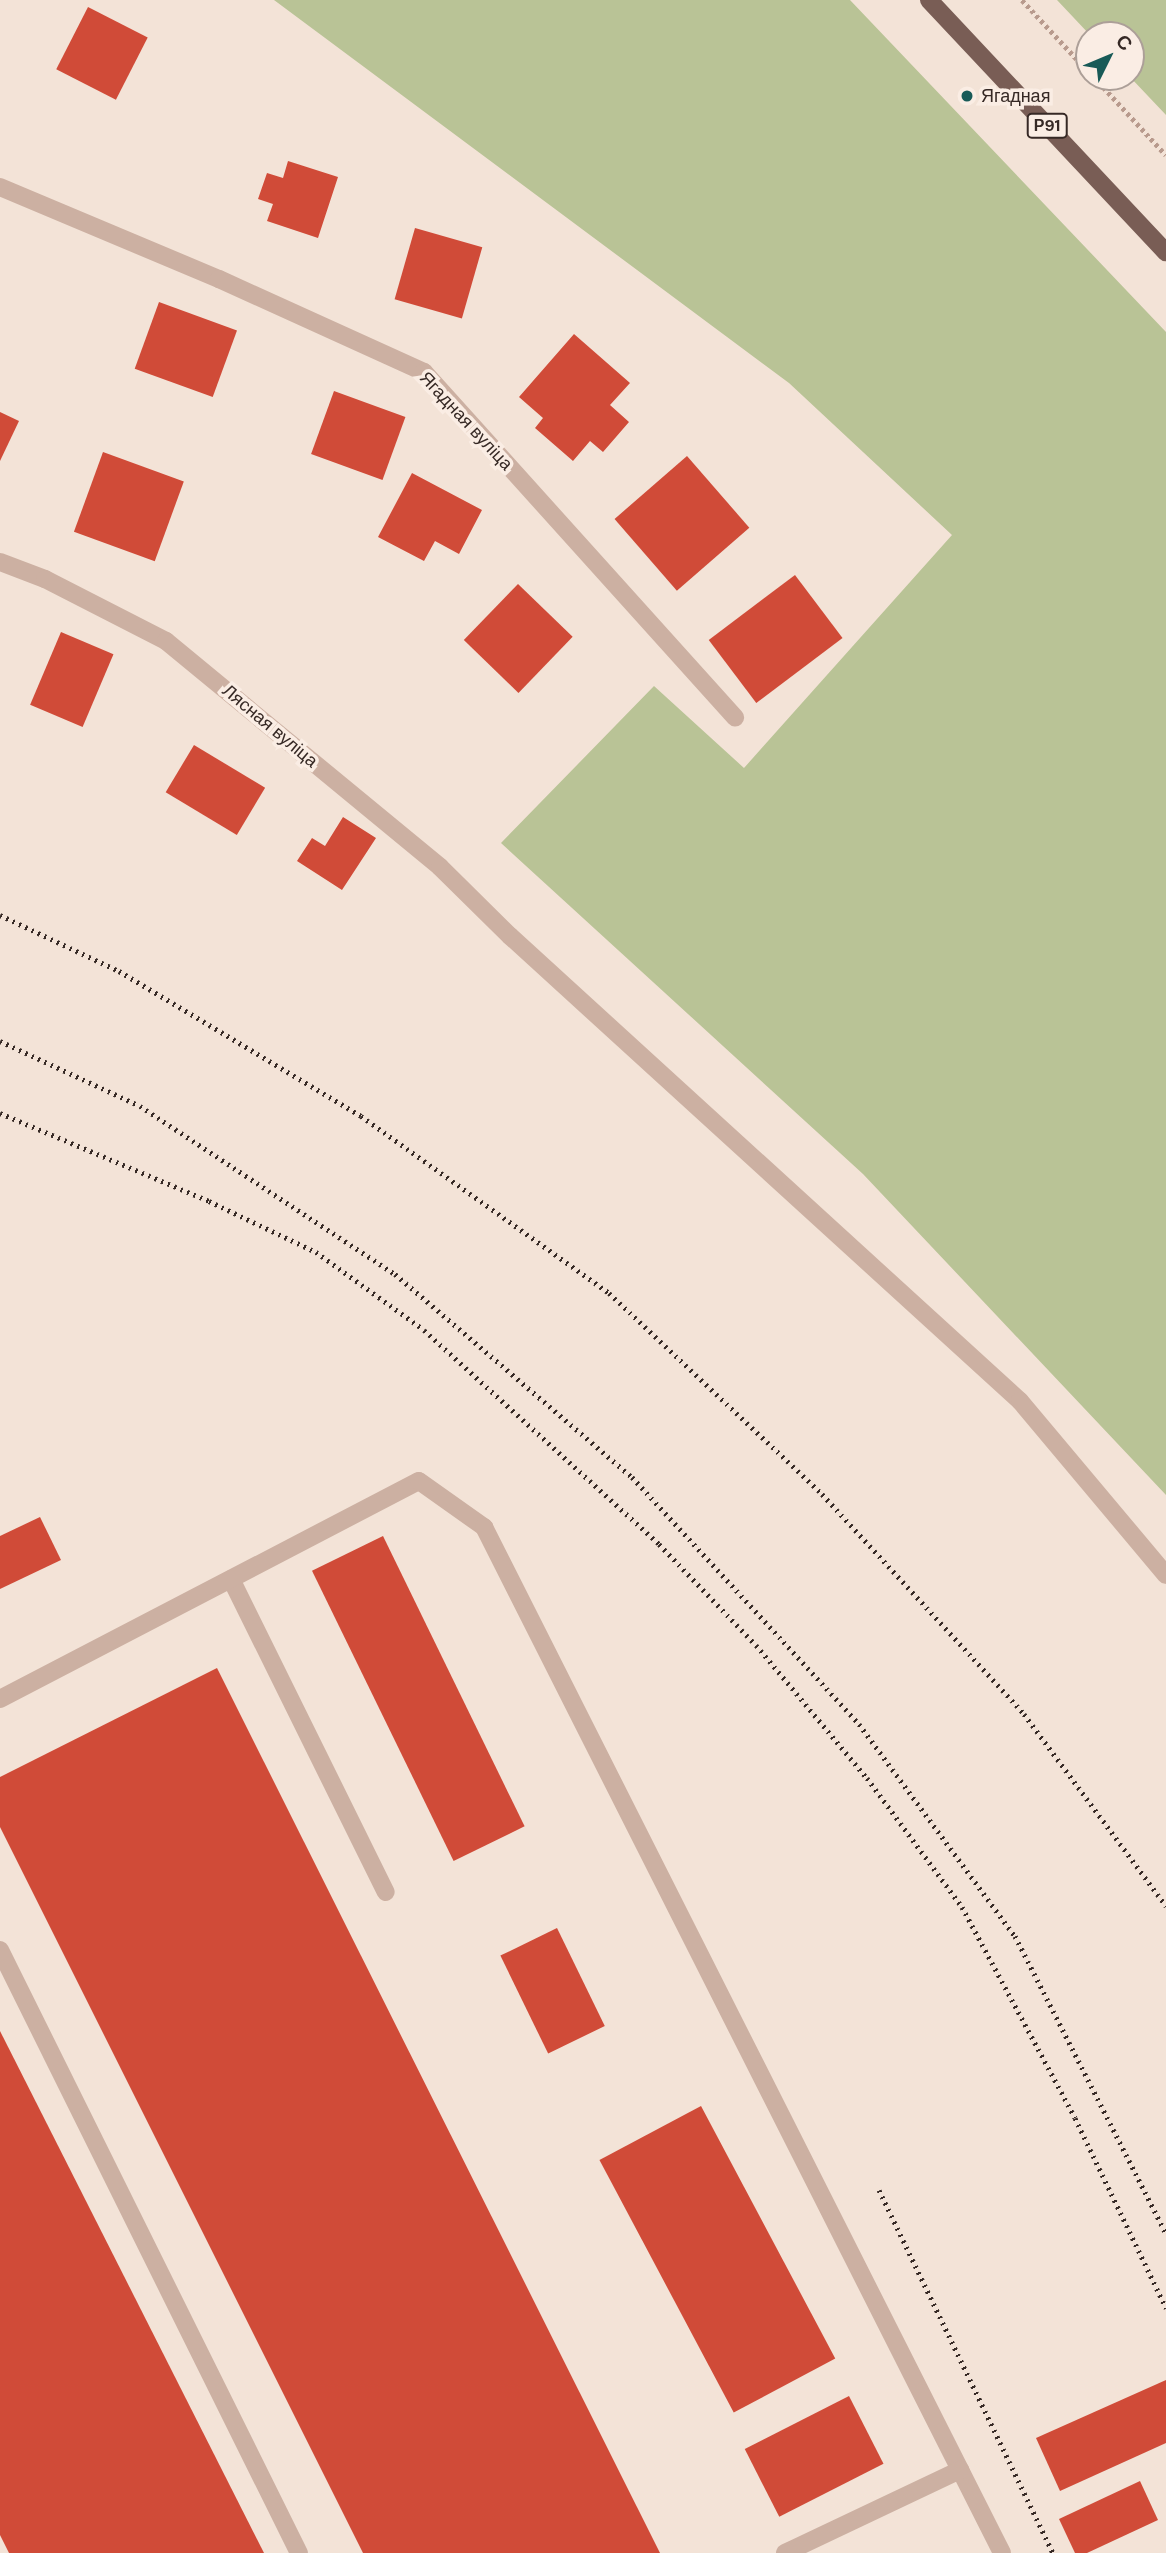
<!DOCTYPE html>
<html>
<head>
<meta charset="utf-8">
<style>
	body { margin:0 }
	#map { position:relative; width:1166px; height:2553px; overflow:hidden; background:#f3e3d7; font-family:"DM Sans",sans-serif }
	div>[style] { position:absolute }
	.green>* { inset:0; background:#b9c396 }
	.building>* { inset:0; background:#d04b38; transform-origin:0 0 }
	.path>* { height:4.5px; margin-top:-2.25px; transform-origin:0; background:repeating-linear-gradient(90deg,#b89a8d 0 3.5px,transparent 0 7px) }
	.lane>* { height:18px; margin:-9px; padding:0 9px; transform-origin:9px; border-radius:9px; background:#ccb0a2 }
	.street>* { height:18px; margin:-9px; padding:0 9px; transform-origin:9px; border-radius:9px; background:#ccb0a2 }
	.primary>* { height:18px; margin:-9px; padding:0 9px; transform-origin:9px; border-radius:9px; background:#795d55 }
	.rail>* { height:5px; margin-top:-2.5px; transform-origin:0; background:repeating-linear-gradient(90deg,#362925 0 2px,transparent 0 7px) }
	.dots>* { width:19px; height:19px; translate:-50% -50%; box-sizing:border-box; border:4px solid #faede4; border-radius:50% }
	span { translate:-50% -50%; white-space:nowrap; text-align:center; line-height:1.15; -webkit-text-stroke:7px #faede4; paint-order:stroke }
	.shield-label span { padding:2px 5px; background:#faede4; border:2px solid; border-radius:5px; -webkit-text-stroke-width:0 }
	.shield-label { font-size:16px; color:#362925; font-weight:700 }
	.poi-label { font-size:18px; color:#362925 }
	.left { translate:0 -50%; text-align:left }
	.street-label { font-size:18px; color:#362925 }
	.north { position:absolute; left:1075px; top:21px; width:70px; height:70px; box-sizing:border-box; background:#faede4; border:2px solid #ac9f98; border-radius:50%; rotate:47deg; font-size:19px; font-weight:700; line-height:28px; text-align:center; color:#362925 }
	.north::after { content:''; display:block; margin:auto; width:24px; height:32px; background:#185a57; clip-path:polygon(50% 0,100% 100%,50% 72%,0 100%) }
</style>
</head>
<body>
<div id="map">
	<div class="green">
		<i style="clip-path:polygon(274px 0,850px 0,1166px 332px,1166px 1495px,863px 1174px,501px 843px,654px 686px,744px 768px,952px 535px,789px 383px)"></i>
		<i style="clip-path:polygon(1057px 0,1166px 0,1166px 115px,1130px 77px,1131px 35px,1090px 35px)"></i>
	</div>
	<div class="building">
		<i style="left:88px;top:7px;width:67px;height:70px;rotate:27deg"></i>
		<i style="clip-path:polygon(288px 161px,338px 177px,318px 238px,267px 221px,273px 204px,258px 199px,267px 173px,283px 178px)"></i>
		<i style="left:415px;top:228px;width:70px;height:74px;rotate:16deg"></i>
		<i style="left:159px;top:302px;width:83px;height:71px;rotate:20deg"></i>
		<i style="clip-path:polygon(574px 334px,630px 383px,610px 405px,629px 422px,603px 452px,590px 441px,573px 461px,535px 428px,543px 418px,519px 397px)"></i>
		<i style="left:334px;top:391px;width:76px;height:67px;rotate:20deg"></i>
		<i style="clip-path:polygon(0 412px,19px 421px,0 461px)"></i>
		<i style="left:103px;top:452px;width:86px;height:85px;rotate:20deg"></i>
		<i style="left:687px;top:456px;width:95px;height:96px;rotate:49deg"></i>
		<i style="clip-path:polygon(412px 473px,482px 510px,459px 554px,435px 541px,424px 561px,378px 537px)"></i>
		<i style="left:795px;top:575px;width:79px;height:108px;rotate:53deg"></i>
		<i style="left:518px;top:584px;width:76px;height:78px;rotate:44deg"></i>
		<i style="left:61px;top:632px;width:57px;height:79px;rotate:23deg"></i>
		<i style="left:194px;top:745px;width:83px;height:55px;rotate:31deg"></i>
		<i style="clip-path:polygon(343px 817px,376px 838px,342px 890px,297px 861px,312px 838px,325px 846px)"></i>
		<i style="clip-path:polygon(40px 1517px,61px 1560px,0 1589px,0 1536px)"></i>
		<i style="left:383px;top:1536px;width:323px;height:79px;rotate:64deg"></i>
		<i style="clip-path:polygon(217px 1668px,660px 2553px,363px 2553px,0 1827px,0 1777px)"></i>
		<i style="left:557px;top:1928px;width:109px;height:63px;rotate:64deg"></i>
		<i style="clip-path:polygon(0 2031px,264px 2553px,9px 2553px,0 2535px)"></i>
		<i style="left:701px;top:2106px;width:286px;height:115px;rotate:62deg"></i>
		<i style="clip-path:polygon(1166px 2380px,1166px 2443px,1060px 2491px,1036px 2438px)"></i>
		<i style="left:849px;top:2396px;width:76px;height:117px;rotate:63deg"></i>
		<i style="clip-path:polygon(1140px 2481px,1158px 2520px,1087px 2553px,1075px 2553px,1059px 2519px)"></i>
	</div>
	<div class="path">
		<i style="left:1022px;top:0;width:98px;rotate:47.1deg"></i>
		<i style="left:1094px;top:77px;width:106px;rotate:47.3deg"></i>
	</div>
	<div class="lane">
		<i style="left:231px;top:1579px;width:349px;rotate:63.7deg"></i>
		<i style="left:0;top:1699px;width:472px;rotate:-27.5deg"></i>
		<i style="left:419px;top:1481px;width:80px;rotate:35.3deg"></i>
		<i style="left:484px;top:1527px;width:1149px;rotate:63.21deg"></i>
		<i style="left:0;top:1950px;width:673px;rotate:63.63deg"></i>
		<i style="left:785px;top:2553px;width:194px;rotate:-25.4deg"></i>
	</div>
	<div class="street">
		<i style="left:0;top:187px;width:238px;rotate:22.8deg"></i>
		<i style="left:219px;top:279px;width:225px;rotate:24.4deg"></i>
		<i style="left:424px;top:372px;width:465px;rotate:48deg"></i>
		<i style="left:0;top:562px;width:48px;rotate:20.7deg"></i>
		<i style="left:45px;top:579px;width:136px;rotate:27.1deg"></i>
		<i style="left:166px;top:641px;width:355px;rotate:39.5deg"></i>
		<i style="left:440px;top:867px;width:98px;rotate:44.6deg"></i>
		<i style="left:510px;top:936px;width:690px;rotate:42.36deg"></i>
		<i style="left:1020px;top:1401px;width:227px;rotate:50deg"></i>
	</div>
	<div class="primary">
		<i style="left:929px;top:0;width:346px;rotate:46.8deg"></i>
	</div>
	<div class="rail">
		<i style="left:0;top:915px;width:132px;rotate:25.2deg"></i>
		<i style="left:119px;top:971px;width:282px;rotate:30.9deg"></i>
		<i style="left:361px;top:1116px;width:305px;rotate:35.5deg"></i>
		<i style="left:609px;top:1293px;width:293px;rotate:43.3deg"></i>
		<i style="left:822px;top:1494px;width:299px;rotate:47.4deg"></i>
		<i style="left:1024px;top:1714px;width:239px;rotate:53.5deg"></i>
		<i style="left:0;top:1041px;width:154px;rotate:24.9deg"></i>
		<i style="left:140px;top:1106px;width:305px;rotate:33.4deg"></i>
		<i style="left:395px;top:1274px;width:312px;rotate:40.6deg"></i>
		<i style="left:632px;top:1477px;width:335px;rotate:47.4deg"></i>
		<i style="left:859px;top:1724px;width:263px;rotate:53.7deg"></i>
		<i style="left:1015px;top:1936px;width:333px;rotate:63.1deg"></i>
		<i style="left:0;top:1113px;width:227px;rotate:22.8deg"></i>
		<i style="left:209px;top:1201px;width:119px;rotate:25.5deg"></i>
		<i style="left:316px;top:1252px;width:133px;rotate:35.8deg"></i>
		<i style="left:424px;top:1330px;width:318px;rotate:42.3deg"></i>
		<i style="left:659px;top:1544px;width:140px;rotate:46.2deg"></i>
		<i style="left:756px;top:1645px;width:173px;rotate:50.2deg"></i>
		<i style="left:867px;top:1778px;width:160px;rotate:53.6deg"></i>
		<i style="left:962px;top:1907px;width:239px;rotate:61.8deg"></i>
		<i style="left:1075px;top:2118px;width:211px;rotate:64.4deg"></i>
		<i style="left:879px;top:2190px;width:403px;rotate:64.4deg"></i>
	</div>
	<div class="dots">
		<i style="left:967px;top:96px;background:#185a57"></i>
	</div>
	<div class="shield-label">
		<span style="left:1047px;top:126px">Р91</span>
	</div>
	<div class="poi-label">
		<span class="left" style="left:981px;top:96px">Ягадная</span>
	</div>
	<div class="street-label">
		<span style="left:466px;top:421px;rotate:47deg">Ягадная вуліца</span>
		<span style="left:270px;top:726px;rotate:40deg">Лясная вуліца</span>
	</div>
	<div class="north">С</div>
</div>
</body>
</html>
